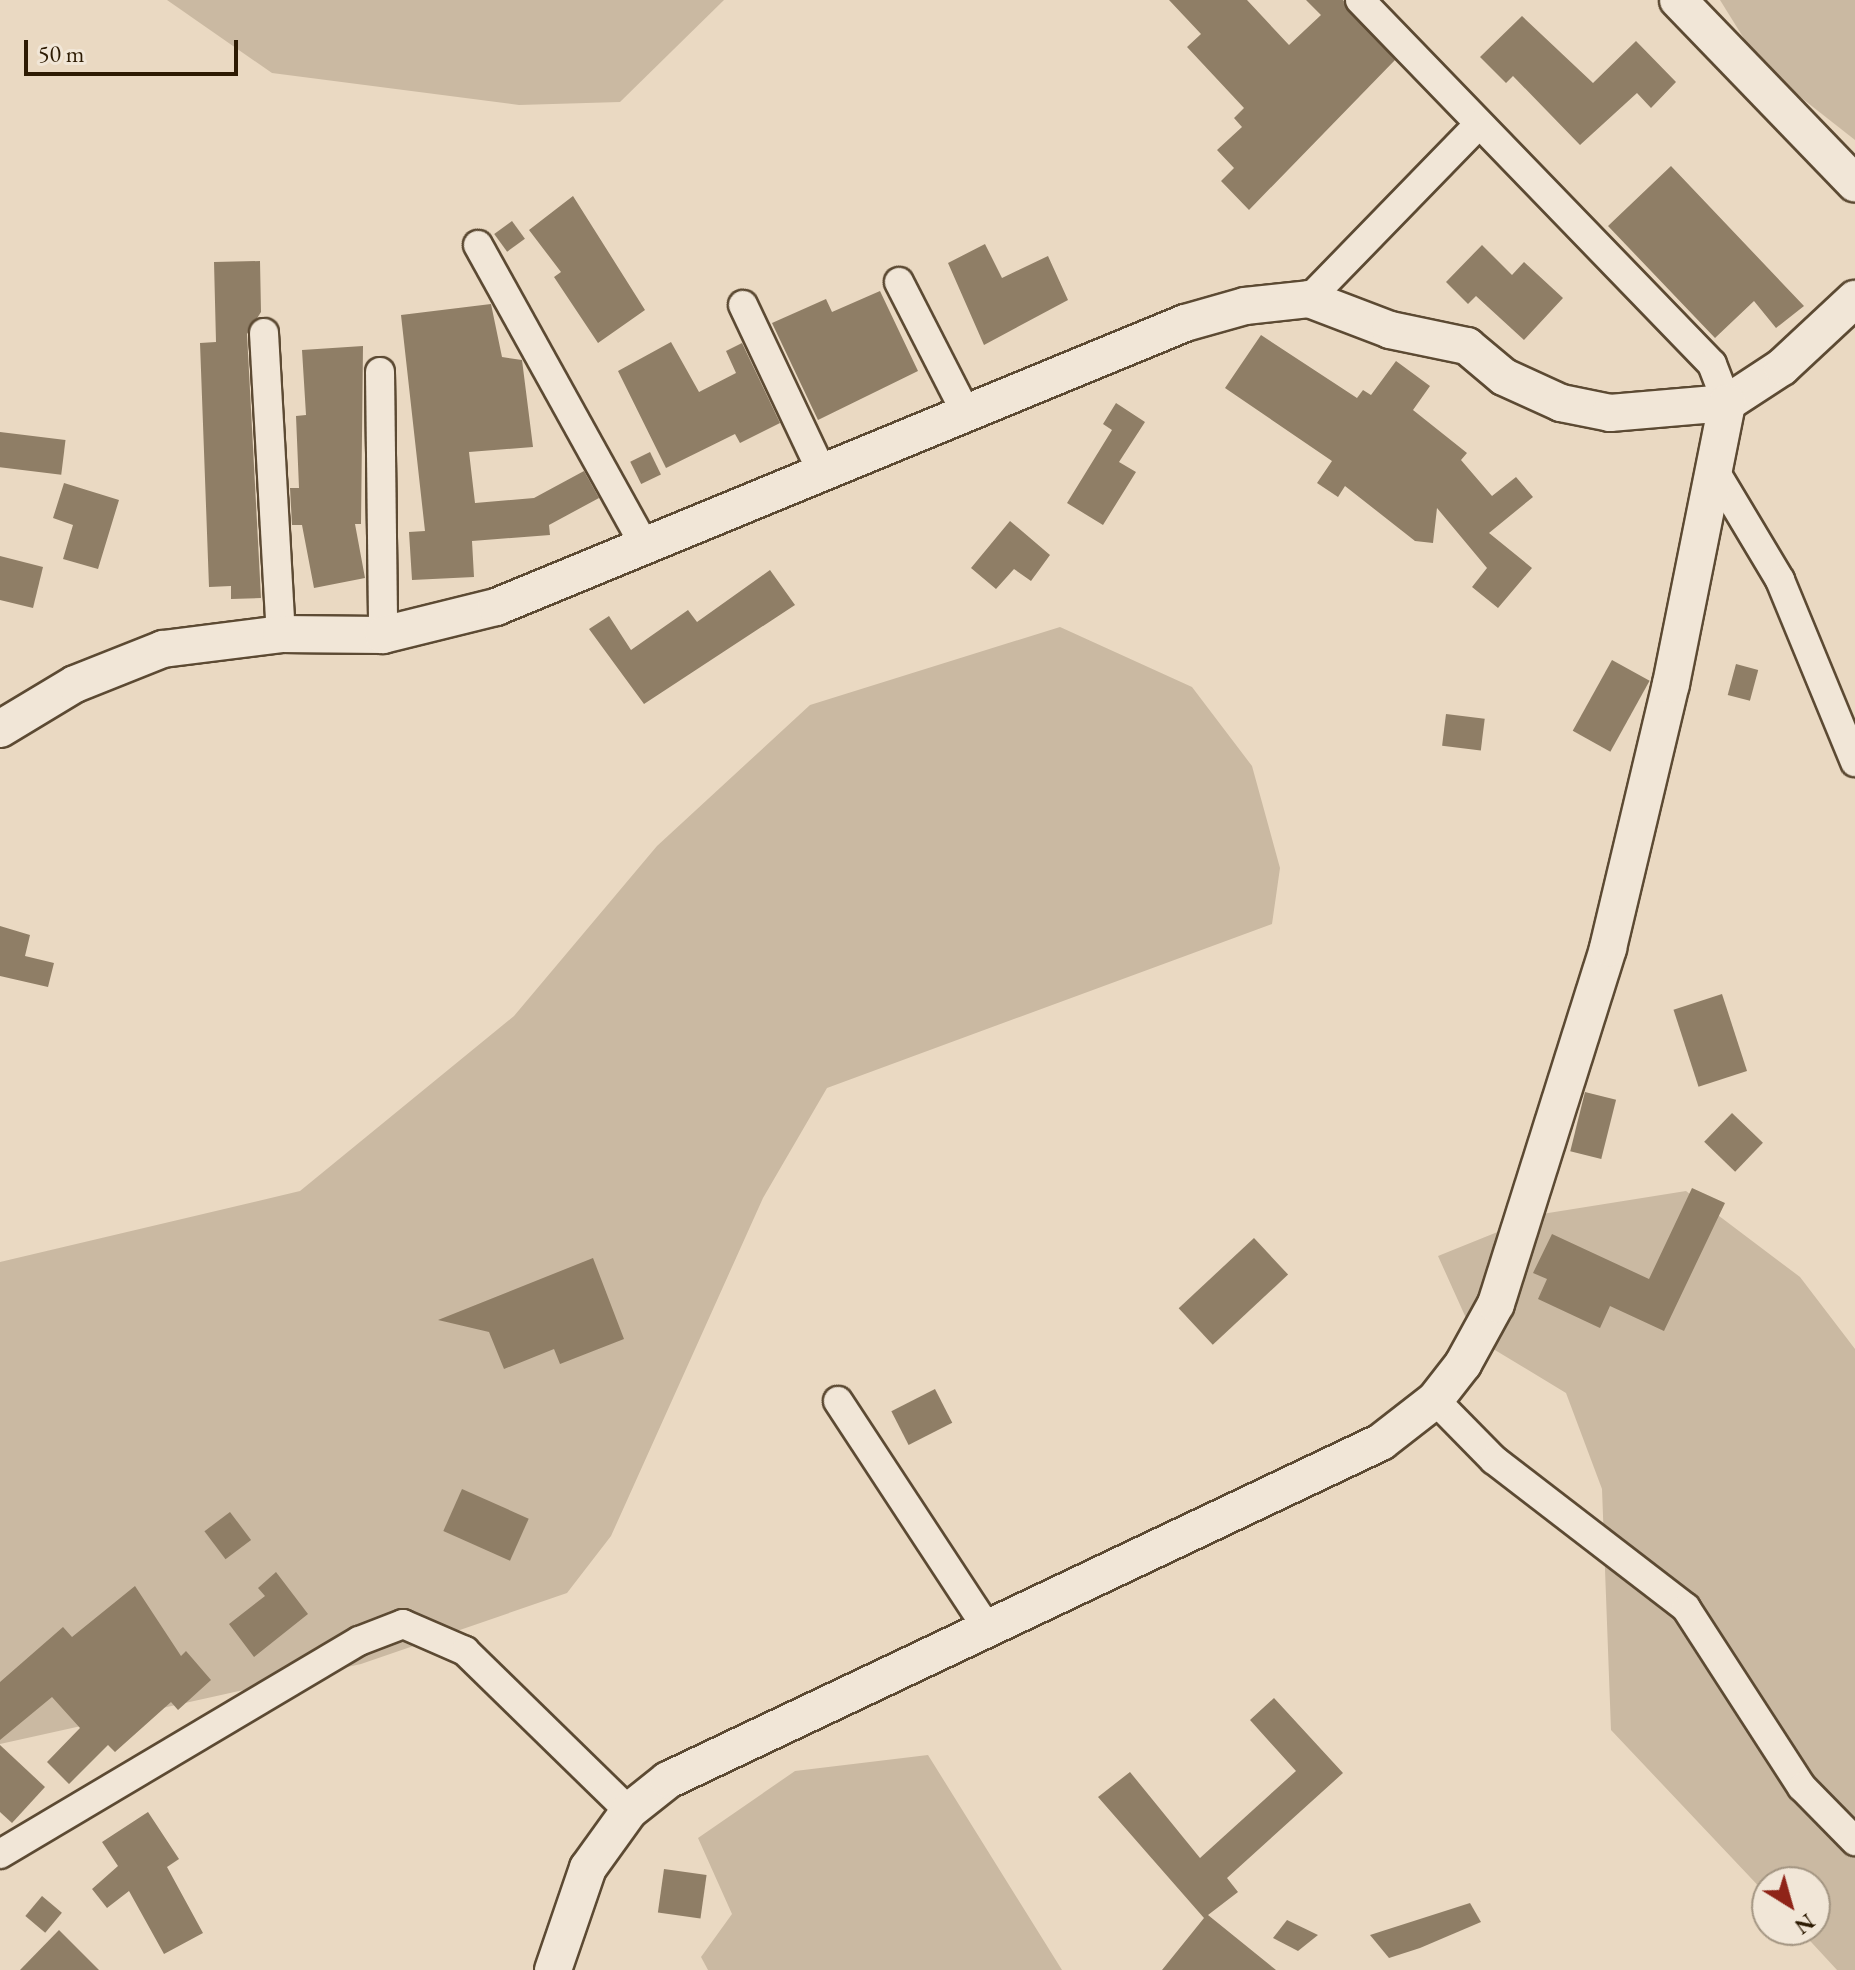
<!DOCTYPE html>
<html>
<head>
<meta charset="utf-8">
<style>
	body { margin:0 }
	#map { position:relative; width:1855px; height:1970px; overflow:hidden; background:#ead9c2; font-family:"EB Garamond",serif }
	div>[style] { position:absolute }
	.green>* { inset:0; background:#cab9a2 }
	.building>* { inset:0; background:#8f7e66; transform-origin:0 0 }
	.roads { filter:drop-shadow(2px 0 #5c4a33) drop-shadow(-2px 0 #5c4a33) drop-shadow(0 2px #5c4a33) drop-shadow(0 -2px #5c4a33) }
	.minor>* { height:28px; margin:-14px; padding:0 14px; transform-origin:14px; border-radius:14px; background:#f1e6d7 }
	.tertiary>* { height:36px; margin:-18px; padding:0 18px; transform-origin:18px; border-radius:18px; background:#f1e6d7 }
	span { translate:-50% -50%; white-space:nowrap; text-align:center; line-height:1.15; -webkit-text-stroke:6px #f1e6d7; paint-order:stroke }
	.north { position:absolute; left:1751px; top:1866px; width:80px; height:80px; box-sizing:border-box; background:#f1e6d7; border:2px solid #a39582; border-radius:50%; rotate:143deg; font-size:22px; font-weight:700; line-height:32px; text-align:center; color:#2d1b03 }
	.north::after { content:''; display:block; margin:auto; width:28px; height:36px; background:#8f2418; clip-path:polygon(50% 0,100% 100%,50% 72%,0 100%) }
	.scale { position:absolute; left:24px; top:40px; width:214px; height:36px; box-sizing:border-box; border:4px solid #2d1b03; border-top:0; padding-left:10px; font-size:24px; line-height:28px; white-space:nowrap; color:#2d1b03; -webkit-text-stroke:6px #f1e6d7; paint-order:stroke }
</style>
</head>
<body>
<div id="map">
	<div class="green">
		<i style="clip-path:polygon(167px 0,724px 0,620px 102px,519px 105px,272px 73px)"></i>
		<i style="clip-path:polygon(1720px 0,1855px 0,1855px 140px,1761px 66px)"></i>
		<i style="clip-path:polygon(1060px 627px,1192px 687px,1252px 766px,1280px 868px,1272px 924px,827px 1088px,763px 1198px,611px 1536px,567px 1593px,361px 1664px,0 1744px,0 1262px,300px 1191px,514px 1016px,657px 846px,810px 705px)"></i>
		<i style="clip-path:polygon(1686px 1191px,1800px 1277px,1855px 1349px,1855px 1970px,1837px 1970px,1800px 1930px,1815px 1930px,1815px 1882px,1767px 1882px,1767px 1895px,1611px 1730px,1602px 1489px,1566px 1393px,1475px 1338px,1438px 1256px,1542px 1214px)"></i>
		<i style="clip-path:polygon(928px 1755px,1062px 1970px,708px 1970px,701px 1957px,732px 1914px,698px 1838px,795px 1771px)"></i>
	</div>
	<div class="building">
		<i style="clip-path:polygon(1169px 0,1247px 0,1289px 45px,1321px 15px,1306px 0,1343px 0,1395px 60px,1249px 210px,1221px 181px,1234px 168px,1217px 150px,1242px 127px,1234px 118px,1244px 108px,1187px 47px,1201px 34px)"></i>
		<i style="clip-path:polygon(1522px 16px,1593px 83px,1636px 41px,1676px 82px,1651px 108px,1637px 93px,1580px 145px,1513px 76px,1506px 83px,1480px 57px)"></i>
		<i style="clip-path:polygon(1671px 166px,1804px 306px,1776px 328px,1754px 301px,1715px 338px,1608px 226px)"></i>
		<i style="clip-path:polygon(573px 196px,645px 310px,598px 343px,554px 277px,561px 272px,529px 230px)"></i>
		<i style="left:512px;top:221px;width:22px;height:22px;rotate:54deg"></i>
		<i style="clip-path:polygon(985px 244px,1002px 278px,1048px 256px,1068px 300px,984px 345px,948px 263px)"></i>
		<i style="clip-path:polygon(1482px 245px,1512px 275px,1524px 262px,1563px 298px,1524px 340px,1476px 296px,1468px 304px,1446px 282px)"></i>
		<i style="clip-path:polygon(260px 261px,261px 312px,247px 334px,261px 598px,231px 599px,231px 586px,209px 587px,200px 343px,216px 342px,214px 262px)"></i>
		<i style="clip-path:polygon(880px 291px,918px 371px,818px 420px,772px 323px,826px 299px,832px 312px)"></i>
		<i style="clip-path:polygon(491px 304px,502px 357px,522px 360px,533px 447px,469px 452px,475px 503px,534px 498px,584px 471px,599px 498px,549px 525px,550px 535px,472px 541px,474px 577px,412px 580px,409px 532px,425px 531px,401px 315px)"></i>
		<i style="clip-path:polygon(1261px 335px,1357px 398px,1363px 390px,1371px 395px,1396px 361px,1430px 386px,1413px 410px,1467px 453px,1461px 460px,1492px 496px,1516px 477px,1533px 497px,1489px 533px,1532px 568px,1498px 608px,1472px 587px,1487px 568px,1437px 508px,1433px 543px,1415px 541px,1345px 486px,1338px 497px,1317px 483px,1332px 461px,1225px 388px)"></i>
		<i style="clip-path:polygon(671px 342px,699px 392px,736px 373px,726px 351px,742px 343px,780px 423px,740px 443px,735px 434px,666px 468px,618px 371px)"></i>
		<i style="clip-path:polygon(363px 346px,361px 524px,355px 524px,365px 578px,314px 588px,302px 525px,292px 525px,290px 488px,299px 488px,296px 416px,306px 415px,302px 350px)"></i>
		<i style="clip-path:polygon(1116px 403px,1145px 422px,1119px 462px,1136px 472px,1103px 525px,1067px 503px,1112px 430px,1103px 424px)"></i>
		<i style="left:0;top:432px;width:66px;height:35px;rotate:7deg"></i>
		<i style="left:650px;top:452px;width:25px;height:22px;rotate:64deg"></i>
		<i style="clip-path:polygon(64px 483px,119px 500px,98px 569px,63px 559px,73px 525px,53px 518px)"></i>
		<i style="clip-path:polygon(1010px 521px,1050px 555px,1031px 581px,1014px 569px,996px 589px,971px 568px)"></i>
		<i style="clip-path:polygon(0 556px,43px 567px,33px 608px,0 600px)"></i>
		<i style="clip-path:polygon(770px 570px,795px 605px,644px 704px,589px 629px,609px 616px,631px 650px,688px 610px,697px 622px)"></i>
		<i style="left:1612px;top:660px;width:43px;height:81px;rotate:29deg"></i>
		<i style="left:1736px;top:664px;width:23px;height:32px;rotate:15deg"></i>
		<i style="left:1446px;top:714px;width:39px;height:32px;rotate:7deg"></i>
		<i style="clip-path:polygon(0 926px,30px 935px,25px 956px,54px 963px,48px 987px,0 976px)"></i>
		<i style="left:1722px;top:994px;width:81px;height:51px;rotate:72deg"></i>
		<i style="left:1585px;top:1092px;width:32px;height:61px;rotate:14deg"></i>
		<i style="left:1732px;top:1113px;width:43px;height:40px;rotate:44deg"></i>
		<i style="clip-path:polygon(1692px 1188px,1725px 1203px,1664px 1331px,1610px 1306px,1600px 1328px,1538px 1299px,1547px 1279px,1533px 1273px,1552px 1234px,1649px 1279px)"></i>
		<i style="left:1254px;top:1238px;width:50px;height:103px;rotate:47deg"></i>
		<i style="clip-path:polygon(593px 1258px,624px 1339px,560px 1364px,554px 1349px,504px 1369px,489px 1332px,438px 1320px)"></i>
		<i style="left:935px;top:1389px;width:38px;height:49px;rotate:63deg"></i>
		<i style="left:462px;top:1489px;width:73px;height:46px;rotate:24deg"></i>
		<i style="left:230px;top:1512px;width:35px;height:32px;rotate:53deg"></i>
		<i style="clip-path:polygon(276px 1572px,308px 1614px,254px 1657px,229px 1624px,265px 1596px,258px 1588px)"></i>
		<i style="clip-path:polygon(135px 1586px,181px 1656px,186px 1651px,211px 1680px,178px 1710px,171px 1702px,115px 1752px,108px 1745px,69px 1784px,47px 1762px,80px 1728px,52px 1697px,0 1740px,0 1682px,63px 1627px,72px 1637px)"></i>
		<i style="clip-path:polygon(1274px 1698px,1343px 1773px,1227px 1878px,1238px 1892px,1208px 1915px,1276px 1970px,1162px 1970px,1204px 1918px,1098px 1797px,1130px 1772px,1200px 1858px,1296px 1771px,1250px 1720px)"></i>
		<i style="clip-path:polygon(0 1745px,45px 1787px,12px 1823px,0 1812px)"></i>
		<i style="clip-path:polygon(148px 1812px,179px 1859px,167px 1867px,203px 1933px,164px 1954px,129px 1891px,107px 1908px,92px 1889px,118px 1866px,102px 1842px)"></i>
		<i style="left:664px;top:1869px;width:43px;height:44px;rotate:8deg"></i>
		<i style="left:42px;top:1896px;width:26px;height:26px;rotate:40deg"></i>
		<i style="clip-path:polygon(1470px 1903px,1481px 1922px,1420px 1948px,1389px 1958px,1370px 1935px)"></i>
		<i style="clip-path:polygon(1287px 1920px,1318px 1935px,1298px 1951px,1273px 1938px)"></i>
		<i style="clip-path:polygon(59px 1930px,99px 1970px,20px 1970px)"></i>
	</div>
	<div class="roads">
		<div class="minor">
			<i style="left:1360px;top:0;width:506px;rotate:45.96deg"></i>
			<i style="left:1712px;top:364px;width:42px;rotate:69deg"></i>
			<i style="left:478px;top:245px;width:343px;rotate:61deg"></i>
			<i style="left:899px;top:282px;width:147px;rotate:62.9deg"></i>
			<i style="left:1309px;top:299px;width:243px;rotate:-45.8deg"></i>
			<i style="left:743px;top:305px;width:185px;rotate:64.7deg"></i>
			<i style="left:264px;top:333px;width:301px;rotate:86.8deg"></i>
			<i style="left:380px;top:372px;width:263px;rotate:89.3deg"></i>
			<i style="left:1716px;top:473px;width:125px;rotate:59.1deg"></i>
			<i style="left:1780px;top:580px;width:197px;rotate:67.6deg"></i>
			<i style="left:1435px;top:1400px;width:84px;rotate:45.5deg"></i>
			<i style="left:1494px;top:1460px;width:242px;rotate:37.6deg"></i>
			<i style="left:1686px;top:1608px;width:213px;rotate:57.1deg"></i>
			<i style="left:1802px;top:1787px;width:76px;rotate:45.5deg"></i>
			<i style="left:838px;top:1401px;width:268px;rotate:56.7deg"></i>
			<i style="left:0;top:1854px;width:417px;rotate:-30.7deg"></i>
			<i style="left:359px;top:1641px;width:47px;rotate:-21.1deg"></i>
			<i style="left:403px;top:1624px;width:68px;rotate:23.5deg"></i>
			<i style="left:465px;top:1651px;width:229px;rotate:44.3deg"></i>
		</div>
		<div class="tertiary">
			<i style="left:1678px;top:0;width:255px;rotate:46deg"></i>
			<i style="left:0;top:729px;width:87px;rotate:-31deg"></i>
			<i style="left:75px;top:684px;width:95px;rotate:-21.7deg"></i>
			<i style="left:163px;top:649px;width:119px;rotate:-7.2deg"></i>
			<i style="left:281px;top:634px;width:102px;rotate:0.6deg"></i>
			<i style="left:383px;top:635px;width:116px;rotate:-13.9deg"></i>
			<i style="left:496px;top:607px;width:745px;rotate:-22.4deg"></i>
			<i style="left:1185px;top:323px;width:62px;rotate:-15.8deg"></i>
			<i style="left:1245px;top:306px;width:64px;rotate:-6.2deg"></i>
			<i style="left:1309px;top:299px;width:87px;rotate:20.9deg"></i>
			<i style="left:1390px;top:330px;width:79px;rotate:11.7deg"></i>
			<i style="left:1467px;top:346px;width:48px;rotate:40deg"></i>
			<i style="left:1504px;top:377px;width:63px;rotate:24.5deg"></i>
			<i style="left:1561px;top:403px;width:50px;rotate:11.5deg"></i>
			<i style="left:1610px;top:413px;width:117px;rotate:-4.9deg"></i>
			<i style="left:1727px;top:403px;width:66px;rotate:-33.2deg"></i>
			<i style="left:1782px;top:367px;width:100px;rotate:-43deg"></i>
			<i style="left:553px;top:1970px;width:108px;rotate:-71.1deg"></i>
			<i style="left:588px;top:1868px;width:70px;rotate:-54.3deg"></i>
			<i style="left:629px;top:1811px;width:50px;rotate:-38.5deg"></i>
			<i style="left:668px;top:1780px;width:789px;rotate:-25.36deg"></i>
			<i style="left:1381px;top:1442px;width:68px;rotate:-37.9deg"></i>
			<i style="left:1435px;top:1400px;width:46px;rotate:-52.1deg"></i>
			<i style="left:1463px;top:1364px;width:68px;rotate:-61.2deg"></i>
			<i style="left:1496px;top:1304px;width:373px;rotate:-72.5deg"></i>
			<i style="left:1608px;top:948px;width:271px;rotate:-76.6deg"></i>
			<i style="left:1671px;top:684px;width:287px;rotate:-78.7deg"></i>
		</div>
	</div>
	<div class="north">N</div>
	<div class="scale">50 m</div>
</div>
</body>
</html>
